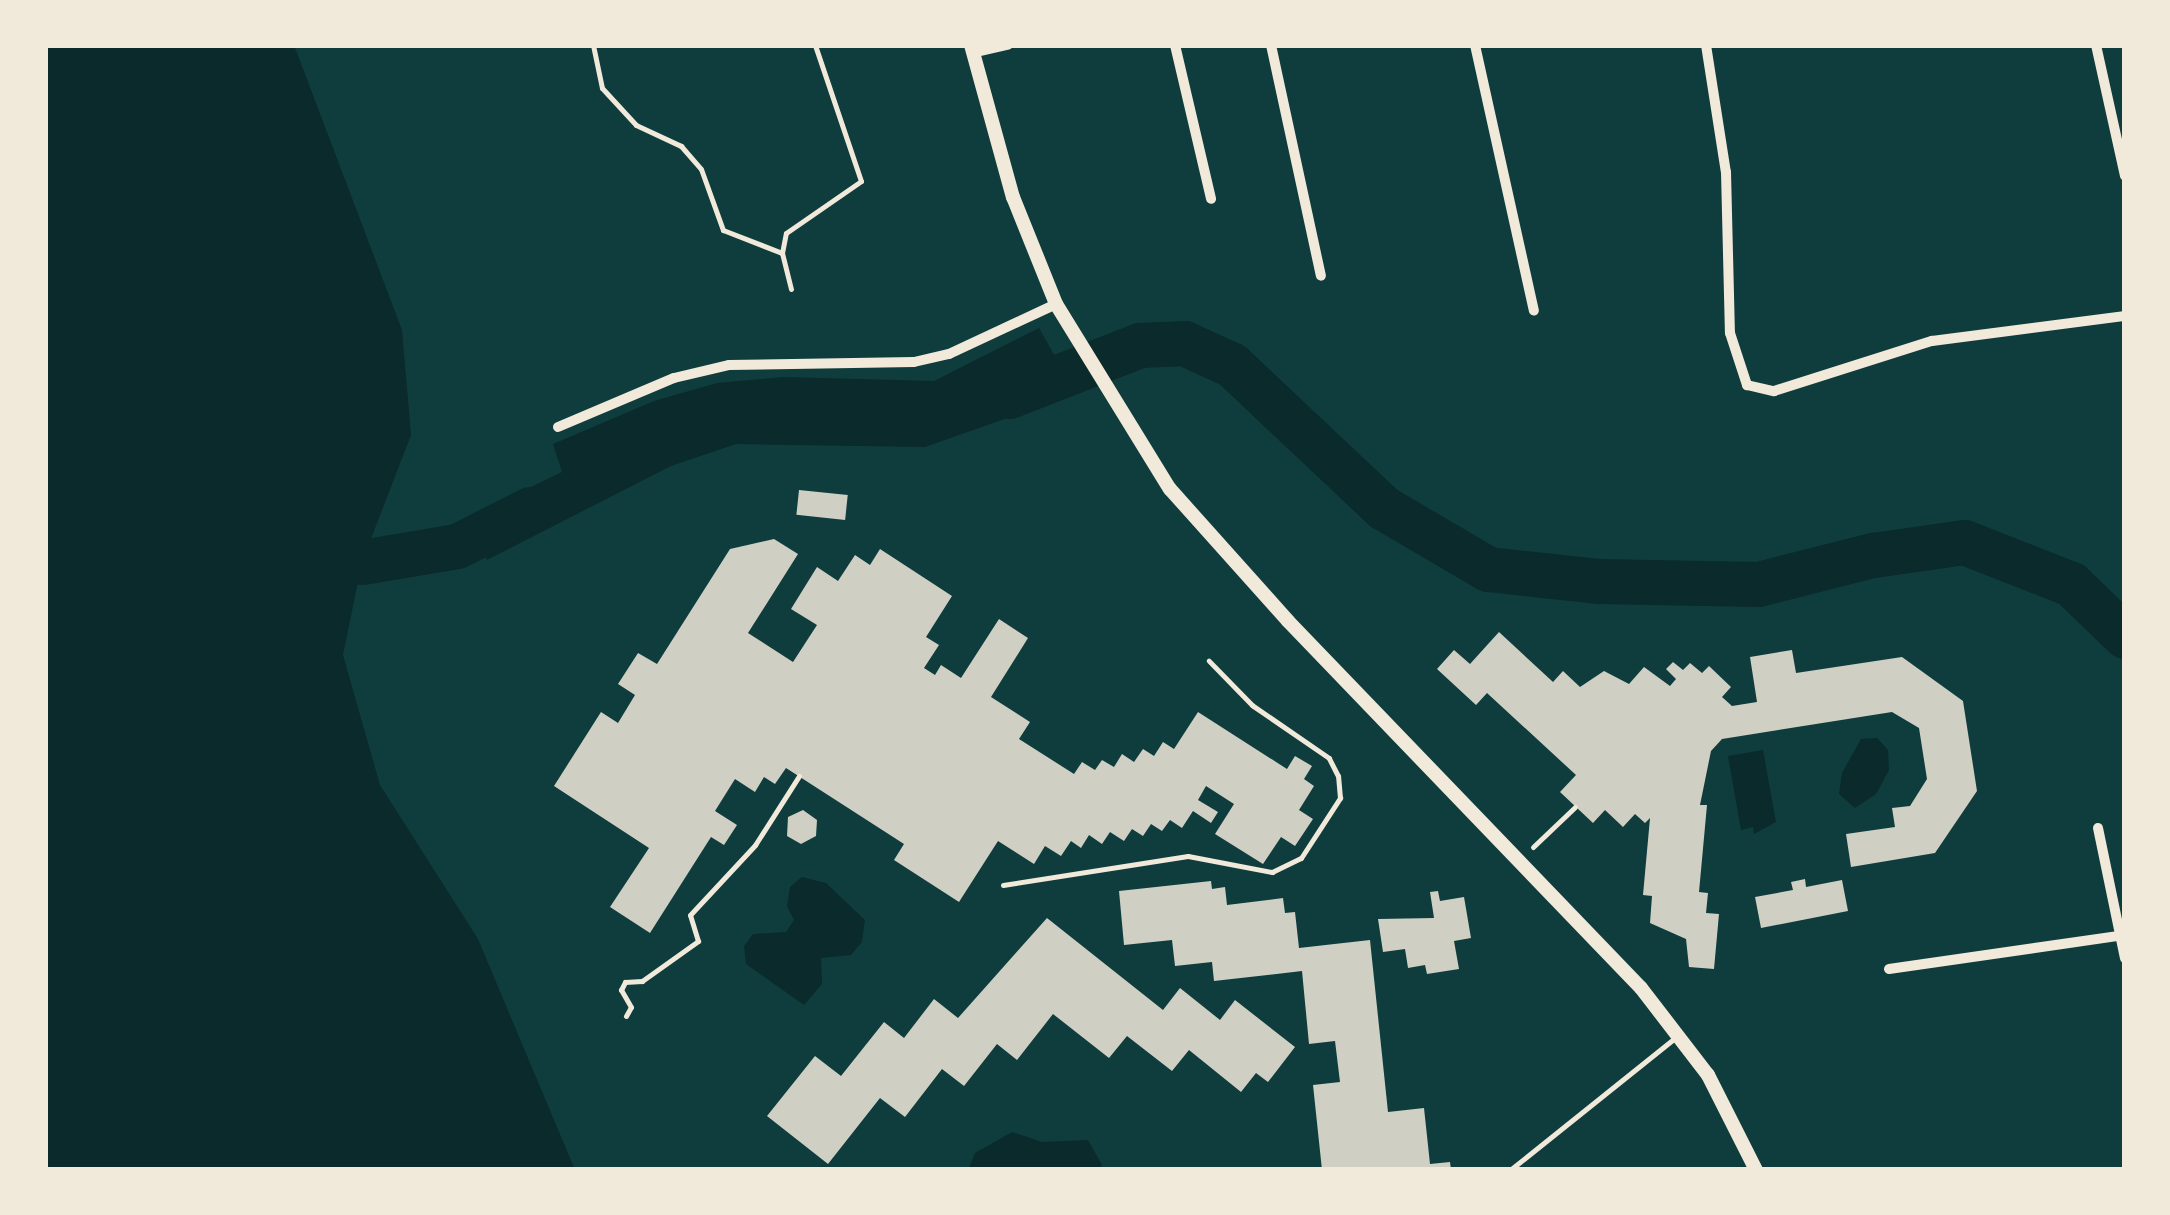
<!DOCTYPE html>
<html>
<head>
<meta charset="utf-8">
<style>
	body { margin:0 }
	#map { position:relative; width:2170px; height:1215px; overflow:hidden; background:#0f3d3e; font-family:"Alegreya Sans",sans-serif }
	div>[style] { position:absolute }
	.water>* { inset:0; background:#0a2a2b }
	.river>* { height:45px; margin:-22.5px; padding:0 22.5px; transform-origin:22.5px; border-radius:22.5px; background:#0a2a2b }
	.building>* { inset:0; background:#cfcfc3; transform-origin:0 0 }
	.path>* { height:5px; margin:-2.5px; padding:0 2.5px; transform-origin:2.5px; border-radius:2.5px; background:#f1e9da }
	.service>* { height:5px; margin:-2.5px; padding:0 2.5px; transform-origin:2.5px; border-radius:2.5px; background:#f1e9da }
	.minor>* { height:10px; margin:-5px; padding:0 5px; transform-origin:5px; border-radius:5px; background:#f1e9da }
	.tertiary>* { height:14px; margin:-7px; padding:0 7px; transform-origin:7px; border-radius:7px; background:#f1e9da }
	span { translate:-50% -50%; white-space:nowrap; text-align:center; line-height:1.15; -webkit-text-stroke:9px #f1e9da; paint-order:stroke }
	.frame { position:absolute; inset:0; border:48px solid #f1e9da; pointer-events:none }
</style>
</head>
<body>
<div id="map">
	<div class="water">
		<i style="clip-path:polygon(45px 45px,294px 45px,402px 330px,411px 435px,362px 562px,343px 655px,380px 785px,478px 939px,575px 1170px,45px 1170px)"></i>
		<i style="clip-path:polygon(1039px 328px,1076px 394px,925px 447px,736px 444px,671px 466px,487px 560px,466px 518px,562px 472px,553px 444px,654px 401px,717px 383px,784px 377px,934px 381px)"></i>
		<i style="clip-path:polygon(1877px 738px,1888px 750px,1889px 770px,1876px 794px,1855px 808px,1839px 794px,1842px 773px,1861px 739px)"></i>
		<i style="clip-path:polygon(1763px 750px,1776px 822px,1754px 834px,1753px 827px,1741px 830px,1728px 756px)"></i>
		<i style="clip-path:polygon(802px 877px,826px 883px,865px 920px,862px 942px,851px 955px,821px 958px,822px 984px,804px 1005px,746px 964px,744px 946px,753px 934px,786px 932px,794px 920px,787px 906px,790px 887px)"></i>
		<i style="clip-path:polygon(1012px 1132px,1042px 1142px,1088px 1140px,1102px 1165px,1099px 1170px,969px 1168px,975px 1153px)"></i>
	</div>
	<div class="river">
		<i style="left:1009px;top:396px;width:141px;rotate:-21.3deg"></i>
		<i style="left:1140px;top:345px;width:44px;rotate:-2.6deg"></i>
		<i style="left:1184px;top:343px;width:53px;rotate:24.6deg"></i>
		<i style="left:1232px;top:365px;width:209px;rotate:43.3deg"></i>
		<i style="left:1384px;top:508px;width:121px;rotate:30.4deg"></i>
		<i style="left:1488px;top:569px;width:112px;rotate:6.2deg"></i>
		<i style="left:1599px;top:581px;width:159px;rotate:1.1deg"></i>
		<i style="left:1758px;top:584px;width:119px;rotate:-14.2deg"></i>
		<i style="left:1873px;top:555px;width:92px;rotate:-8.1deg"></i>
		<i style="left:1964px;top:542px;width:115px;rotate:21.4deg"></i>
		<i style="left:2071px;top:584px;width:75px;rotate:43.9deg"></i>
		<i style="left:362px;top:562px;width:96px;rotate:-9.6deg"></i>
		<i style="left:457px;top:546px;width:82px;rotate:-26.9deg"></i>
	</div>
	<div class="building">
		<i style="left:799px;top:490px;width:49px;height:25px;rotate:6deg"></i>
		<i style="clip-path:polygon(774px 539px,798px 554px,748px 633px,793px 662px,817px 625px,791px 609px,817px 567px,838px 581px,855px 555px,870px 565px,880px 549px,952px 596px,926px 637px,939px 645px,924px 668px,935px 675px,941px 665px,961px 678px,999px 619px,1028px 638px,991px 697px,1030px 722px,1019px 739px,1074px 774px,1082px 762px,1095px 770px,1102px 760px,1114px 767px,1122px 754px,1134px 762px,1143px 749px,1154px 756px,1163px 742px,1174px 749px,1198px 712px,1287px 769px,1295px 756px,1312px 766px,1304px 779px,1314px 786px,1299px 810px,1313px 819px,1295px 846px,1281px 837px,1263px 864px,1215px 834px,1234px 804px,1206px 786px,1198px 800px,1218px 812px,1211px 823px,1193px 811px,1182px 828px,1170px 820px,1162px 831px,1151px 824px,1143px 836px,1132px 829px,1124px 841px,1110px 832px,1102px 844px,1089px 835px,1081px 848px,1071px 841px,1061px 856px,1045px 846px,1034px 864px,998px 841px,959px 902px,894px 860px,904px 844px,786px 768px,775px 784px,764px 777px,755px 792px,735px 779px,715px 811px,737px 825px,724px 845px,711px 837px,650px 933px,610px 907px,649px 848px,554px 786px,601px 712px,618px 723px,635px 695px,618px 684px,638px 653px,657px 664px,730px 549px)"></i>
		<i style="clip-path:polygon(1499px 632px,1553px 682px,1563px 671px,1580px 687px,1604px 671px,1629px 684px,1644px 667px,1670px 686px,1676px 679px,1666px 669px,1673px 662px,1683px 670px,1690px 663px,1702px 673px,1709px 666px,1731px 687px,1722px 697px,1732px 706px,1757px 702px,1750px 657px,1792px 650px,1796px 673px,1902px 657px,1963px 701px,1977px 791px,1935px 853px,1851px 867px,1846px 834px,1895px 827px,1892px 808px,1910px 806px,1927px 779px,1919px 728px,1892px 712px,1722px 739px,1711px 751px,1700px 805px,1707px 805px,1699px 892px,1708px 893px,1706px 913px,1719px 914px,1714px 969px,1689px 967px,1686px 939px,1650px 923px,1652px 896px,1643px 895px,1650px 818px,1645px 823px,1635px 814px,1623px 827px,1605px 810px,1593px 823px,1560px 792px,1576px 775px,1487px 693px,1476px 705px,1437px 669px,1454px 650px,1470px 664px)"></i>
		<i style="clip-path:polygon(803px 810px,817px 820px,816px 836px,801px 844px,787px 836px,788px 817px)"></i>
		<i style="clip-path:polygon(1805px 879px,1806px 887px,1842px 880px,1848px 911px,1761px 928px,1755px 897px,1793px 890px,1791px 882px)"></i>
		<i style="clip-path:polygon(1211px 881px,1212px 889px,1225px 887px,1227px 905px,1283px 898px,1285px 913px,1295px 912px,1299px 948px,1370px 940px,1388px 1112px,1424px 1108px,1430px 1164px,1450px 1162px,1451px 1170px,1322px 1170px,1313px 1085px,1340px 1082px,1335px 1041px,1309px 1044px,1302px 971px,1214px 981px,1212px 962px,1175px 966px,1172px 940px,1124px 945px,1119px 891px)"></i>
		<i style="clip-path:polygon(1438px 891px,1440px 901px,1464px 897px,1471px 938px,1454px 941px,1459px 969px,1427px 974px,1425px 965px,1408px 968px,1405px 949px,1383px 952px,1378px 919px,1434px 918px,1430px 892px)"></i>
		<i style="clip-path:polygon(1047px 918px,1163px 1010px,1180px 988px,1220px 1020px,1235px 1000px,1295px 1047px,1268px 1082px,1256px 1073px,1241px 1092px,1189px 1050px,1172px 1071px,1127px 1036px,1109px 1058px,1053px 1014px,1017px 1060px,997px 1044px,964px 1086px,942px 1069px,905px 1117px,880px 1098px,828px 1164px,767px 1116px,815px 1056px,841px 1076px,884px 1022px,904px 1038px,934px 999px,958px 1018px)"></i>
	</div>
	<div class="path">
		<i style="left:593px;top:45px;width:44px;rotate:78.2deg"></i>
		<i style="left:602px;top:88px;width:50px;rotate:47.4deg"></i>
		<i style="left:636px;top:125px;width:50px;rotate:25deg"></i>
		<i style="left:681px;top:146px;width:30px;rotate:49deg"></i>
		<i style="left:701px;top:169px;width:65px;rotate:70.2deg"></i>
		<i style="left:723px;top:230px;width:63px;rotate:21.3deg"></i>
		<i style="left:791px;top:289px;width:37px;rotate:-104deg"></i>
		<i style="left:782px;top:253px;width:20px;rotate:-79deg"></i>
		<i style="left:786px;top:233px;width:91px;rotate:-34.7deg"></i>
		<i style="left:861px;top:181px;width:144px;rotate:-108.7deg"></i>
		<i style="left:1533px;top:847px;width:58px;rotate:-43.6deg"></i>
		<i style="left:626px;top:1016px;width:10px;rotate:-61deg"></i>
		<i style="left:631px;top:1007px;width:20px;rotate:-120deg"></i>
		<i style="left:621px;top:990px;width:9px;rotate:-63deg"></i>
		<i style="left:625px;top:982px;width:17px;rotate:-3deg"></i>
		<i style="left:642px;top:981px;width:69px;rotate:-35.5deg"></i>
		<i style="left:698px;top:941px;width:27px;rotate:-107deg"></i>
		<i style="left:690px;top:915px;width:96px;rotate:-47.1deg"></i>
		<i style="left:755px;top:845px;width:82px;rotate:-57.5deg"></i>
	</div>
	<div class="service">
		<i style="left:1003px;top:885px;width:187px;rotate:-8.9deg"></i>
		<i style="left:1188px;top:856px;width:86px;rotate:10.8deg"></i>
		<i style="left:1272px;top:872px;width:32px;rotate:-26deg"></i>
		<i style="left:1301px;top:858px;width:72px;rotate:-57deg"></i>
		<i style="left:1340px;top:798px;width:22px;rotate:-95deg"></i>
		<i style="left:1338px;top:776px;width:20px;rotate:-117deg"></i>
		<i style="left:1329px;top:758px;width:93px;rotate:-145.5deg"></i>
		<i style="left:1252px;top:705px;width:62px;rotate:-134.3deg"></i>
		<i style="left:1510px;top:1170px;width:214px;rotate:-38.7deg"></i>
	</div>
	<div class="minor">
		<i style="left:1175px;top:45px;width:158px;rotate:76.8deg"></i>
		<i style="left:1271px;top:45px;width:236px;rotate:77.8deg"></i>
		<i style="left:1475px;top:45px;width:272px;rotate:77.5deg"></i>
		<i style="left:1706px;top:45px;width:129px;rotate:81.1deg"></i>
		<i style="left:1726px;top:172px;width:161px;rotate:88.6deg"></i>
		<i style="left:1730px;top:333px;width:55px;rotate:71.9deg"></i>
		<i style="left:1747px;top:385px;width:28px;rotate:13deg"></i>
		<i style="left:1774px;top:391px;width:166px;rotate:-17.6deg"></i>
		<i style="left:1932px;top:341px;width:195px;rotate:-7.4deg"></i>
		<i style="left:2096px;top:45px;width:134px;rotate:77.5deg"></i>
		<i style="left:972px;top:53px;width:37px;rotate:-13deg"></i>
		<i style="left:558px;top:427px;width:126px;rotate:-22.9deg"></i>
		<i style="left:674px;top:378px;width:57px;rotate:-13.3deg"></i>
		<i style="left:729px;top:365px;width:185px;rotate:-0.9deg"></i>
		<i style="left:914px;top:362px;width:36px;rotate:-13deg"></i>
		<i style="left:949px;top:354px;width:118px;rotate:-25deg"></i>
		<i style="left:2098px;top:828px;width:133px;rotate:78.3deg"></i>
		<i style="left:1889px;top:969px;width:232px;rotate:-8.2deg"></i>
	</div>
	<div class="tertiary">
		<i style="left:971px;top:45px;width:158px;rotate:74.6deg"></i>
		<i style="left:1013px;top:197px;width:115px;rotate:68.1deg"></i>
		<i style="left:1056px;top:304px;width:217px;rotate:58.4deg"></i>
		<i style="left:1170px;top:489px;width:177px;rotate:48.2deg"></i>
		<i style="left:1288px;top:621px;width:509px;rotate:46.11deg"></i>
		<i style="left:1641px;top:988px;width:110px;rotate:52.4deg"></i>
		<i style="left:1708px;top:1075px;width:106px;rotate:63.2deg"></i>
	</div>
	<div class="frame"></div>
</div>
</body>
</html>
